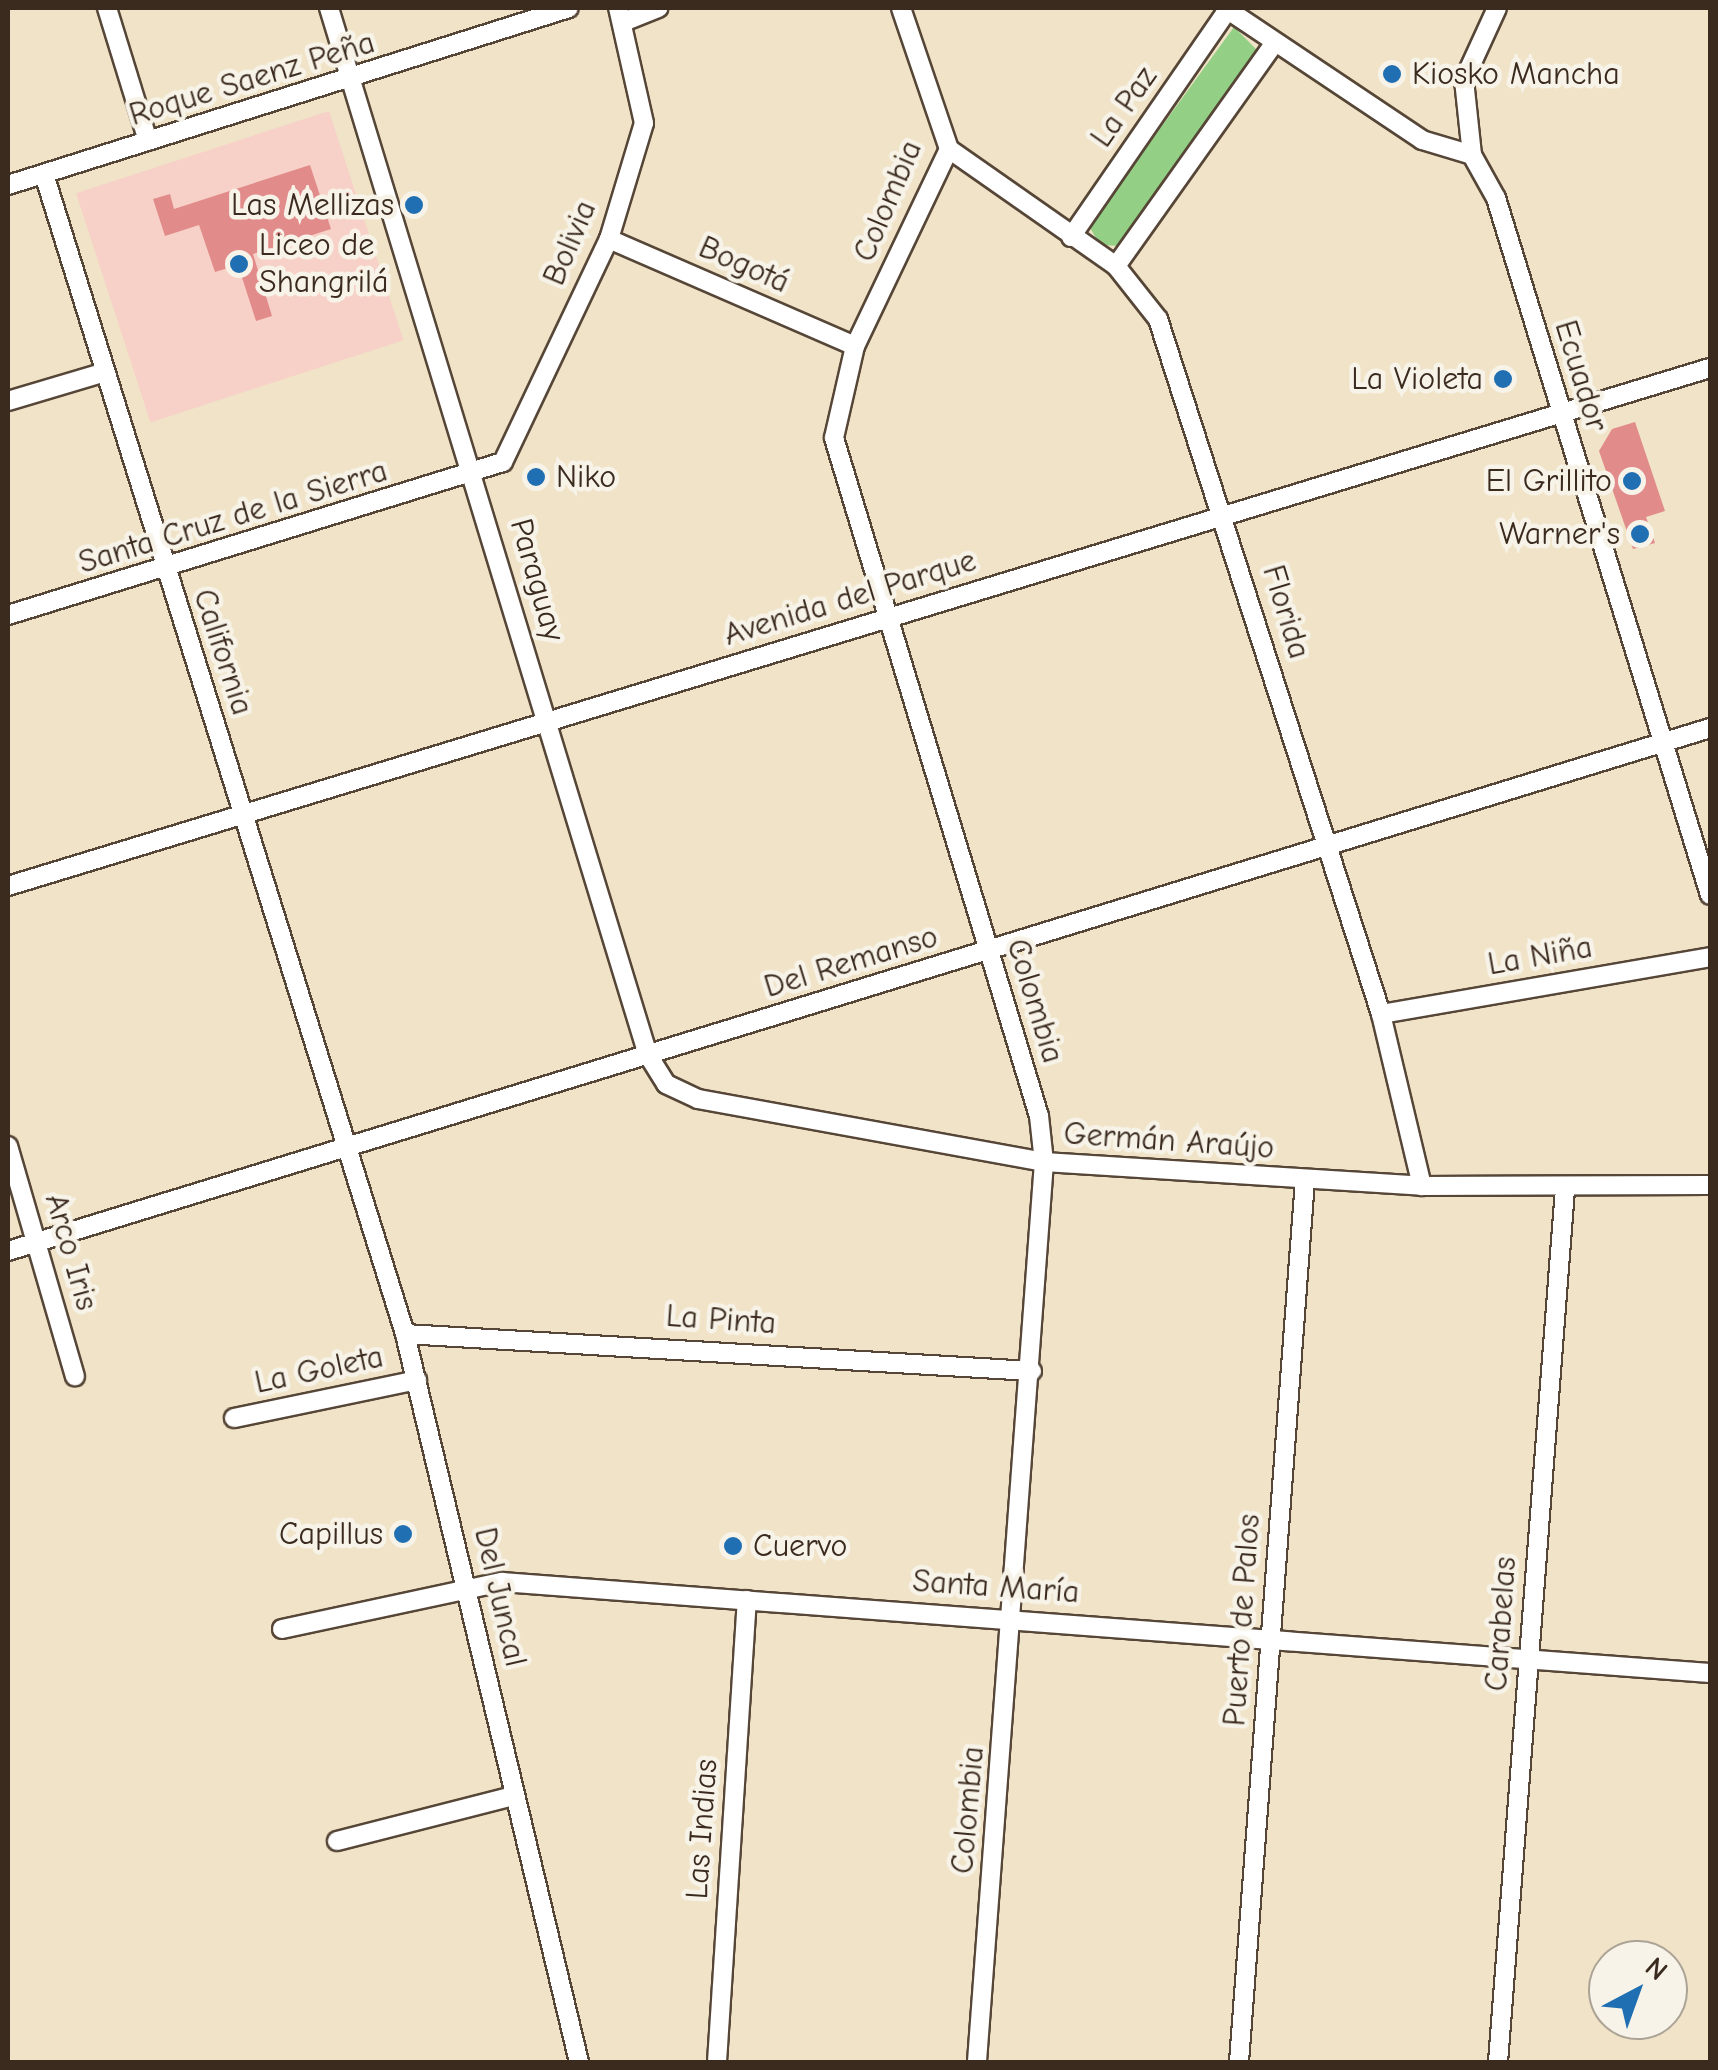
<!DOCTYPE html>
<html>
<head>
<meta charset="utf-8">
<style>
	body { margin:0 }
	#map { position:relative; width:1718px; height:2070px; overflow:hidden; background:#f0e3c7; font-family:"Comic Neue",sans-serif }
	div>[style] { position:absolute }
	.built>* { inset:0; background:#f7d1c7; transform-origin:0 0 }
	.green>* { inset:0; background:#93cf84 }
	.building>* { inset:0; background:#e18b8b }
	.roads { filter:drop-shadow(2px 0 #564637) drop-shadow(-2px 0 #564637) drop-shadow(0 2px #564637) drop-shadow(0 -2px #564637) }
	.minor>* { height:18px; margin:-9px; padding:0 9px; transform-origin:9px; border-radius:9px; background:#fff }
	.dots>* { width:28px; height:28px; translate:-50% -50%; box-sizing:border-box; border:5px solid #f7f3e8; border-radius:50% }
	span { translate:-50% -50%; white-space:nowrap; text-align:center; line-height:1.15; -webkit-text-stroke:9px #f7f3e8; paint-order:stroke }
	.poi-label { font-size:32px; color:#3b2a1e }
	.left { translate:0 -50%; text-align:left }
	.right { translate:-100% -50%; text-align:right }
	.street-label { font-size:32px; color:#3b2a1e }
	.frame { position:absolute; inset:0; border:10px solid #3b2a1e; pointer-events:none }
	.north { position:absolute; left:1588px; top:1940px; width:100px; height:100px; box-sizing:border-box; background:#f7f3e8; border:2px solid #aca397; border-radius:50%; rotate:41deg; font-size:28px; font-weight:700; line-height:40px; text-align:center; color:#3b2a1e }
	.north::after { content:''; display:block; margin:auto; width:35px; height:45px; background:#1f6fb2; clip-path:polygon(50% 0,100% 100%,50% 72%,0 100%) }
</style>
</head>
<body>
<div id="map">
	<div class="built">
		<i style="left:329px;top:111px;width:241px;height:266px;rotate:72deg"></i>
	</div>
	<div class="green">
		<i style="clip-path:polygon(1234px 27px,1260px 53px,1121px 246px,1100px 245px,1089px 226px)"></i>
	</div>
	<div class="building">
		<i style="clip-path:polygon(310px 165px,331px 229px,253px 254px,272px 316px,256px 321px,238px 265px,215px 272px,199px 225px,165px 236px,153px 199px,170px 194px,174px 209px)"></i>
		<i style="clip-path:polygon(1635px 422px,1665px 511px,1646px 517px,1655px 543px,1633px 549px,1599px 451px,1612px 429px)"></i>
	</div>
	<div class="roads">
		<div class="minor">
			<i style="left:107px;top:8px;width:139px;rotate:72.9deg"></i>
			<i style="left:329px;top:8px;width:1095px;rotate:73.06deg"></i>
			<i style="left:648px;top:1055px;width:34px;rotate:58deg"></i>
			<i style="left:666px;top:1084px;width:35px;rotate:25deg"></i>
			<i style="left:698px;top:1099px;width:352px;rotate:10.3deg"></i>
			<i style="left:1044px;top:1162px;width:379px;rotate:3.6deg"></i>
			<i style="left:1422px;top:1186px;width:288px;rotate:-0.2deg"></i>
			<i style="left:901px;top:8px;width:149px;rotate:71.2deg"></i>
			<i style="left:949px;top:149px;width:218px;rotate:115.5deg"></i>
			<i style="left:855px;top:346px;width:94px;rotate:102.9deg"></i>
			<i style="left:834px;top:438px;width:708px;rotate:73.18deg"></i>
			<i style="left:1039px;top:1116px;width:46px;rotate:83.8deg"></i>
			<i style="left:1044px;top:1162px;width:902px;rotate:94.26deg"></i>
			<i style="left:1225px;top:8px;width:237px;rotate:33.8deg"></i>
			<i style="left:1422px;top:140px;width:52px;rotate:16.7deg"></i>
			<i style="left:1497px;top:8px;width:79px;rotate:114.6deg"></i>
			<i style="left:1464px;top:80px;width:75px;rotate:83.9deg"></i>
			<i style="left:1472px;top:155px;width:49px;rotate:60.8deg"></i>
			<i style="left:1496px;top:198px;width:729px;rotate:72.93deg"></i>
			<i style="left:626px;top:21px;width:35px;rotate:-22deg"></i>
			<i style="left:949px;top:149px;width:204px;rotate:35deg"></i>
			<i style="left:1116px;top:266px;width:68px;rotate:51.6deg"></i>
			<i style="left:1158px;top:319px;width:730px;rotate:72.21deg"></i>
			<i style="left:1381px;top:1014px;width:177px;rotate:76.6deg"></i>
			<i style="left:44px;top:174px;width:1215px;rotate:72.71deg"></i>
			<i style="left:405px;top:1334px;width:749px;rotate:76.56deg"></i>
			<i style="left:8px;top:185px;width:588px;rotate:-17.51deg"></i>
			<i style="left:1071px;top:237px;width:275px;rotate:-55.4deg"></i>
			<i style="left:609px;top:239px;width:268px;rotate:23.5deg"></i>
			<i style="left:1116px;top:266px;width:271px;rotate:-54.6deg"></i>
			<i style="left:8px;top:401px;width:101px;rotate:-16.6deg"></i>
			<i style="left:8px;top:615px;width:518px;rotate:-17.18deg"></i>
			<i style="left:503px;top:462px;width:247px;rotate:-64.6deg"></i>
			<i style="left:609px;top:239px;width:121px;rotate:-73.2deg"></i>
			<i style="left:644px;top:123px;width:118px;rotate:-102.7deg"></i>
			<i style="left:8px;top:886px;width:1779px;rotate:-16.93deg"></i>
			<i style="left:1381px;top:1014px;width:334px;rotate:-9.8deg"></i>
			<i style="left:8px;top:1146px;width:240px;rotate:73.8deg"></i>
			<i style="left:8px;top:1251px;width:1781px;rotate:-17.08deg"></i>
			<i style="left:405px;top:1334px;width:628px;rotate:3.38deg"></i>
			<i style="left:234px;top:1418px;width:187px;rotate:-11.7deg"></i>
			<i style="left:282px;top:1629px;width:225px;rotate:-12.1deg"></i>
			<i style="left:502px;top:1582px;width:1211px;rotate:4.31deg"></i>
			<i style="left:337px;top:1841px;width:182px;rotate:-14.3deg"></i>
			<i style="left:717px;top:2062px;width:463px;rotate:-86.3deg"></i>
			<i style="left:1239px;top:2062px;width:883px;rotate:-85.72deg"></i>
			<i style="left:1498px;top:2062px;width:876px;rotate:-85.61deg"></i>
		</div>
	</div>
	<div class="dots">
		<i style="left:1392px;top:74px;background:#1f6fb2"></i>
		<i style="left:414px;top:205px;background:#1f6fb2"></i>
		<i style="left:239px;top:264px;background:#1f6fb2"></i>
		<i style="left:1503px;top:379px;background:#1f6fb2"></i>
		<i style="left:536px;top:477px;background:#1f6fb2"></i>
		<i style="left:1632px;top:481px;background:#1f6fb2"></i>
		<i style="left:1640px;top:534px;background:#1f6fb2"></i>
		<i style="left:403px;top:1534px;background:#1f6fb2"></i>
		<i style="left:733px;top:1546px;background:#1f6fb2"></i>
	</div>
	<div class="poi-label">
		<span class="left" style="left:1412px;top:74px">Kiosko Mancha</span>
		<span class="right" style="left:394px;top:205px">Las Mellizas</span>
		<span class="left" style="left:259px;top:264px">Liceo de<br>Shangrilá</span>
		<span class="right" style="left:1483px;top:379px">La Violeta</span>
		<span class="left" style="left:556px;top:477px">Niko</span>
		<span class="right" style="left:1612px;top:481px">El Grillito</span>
		<span class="right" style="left:1620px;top:534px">Warner's</span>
		<span class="right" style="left:383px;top:1534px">Capillus</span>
		<span class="left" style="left:753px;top:1546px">Cuervo</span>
	</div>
	<div class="street-label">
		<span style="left:252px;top:79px;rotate:-17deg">Roque Saenz Peña</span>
		<span style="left:1124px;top:107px;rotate:-55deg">La Paz</span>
		<span style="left:888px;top:201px;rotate:-67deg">Colombia</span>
		<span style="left:570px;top:243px;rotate:-67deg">Bolivia</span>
		<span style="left:744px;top:265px;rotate:24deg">Bogotá</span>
		<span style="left:1581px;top:376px;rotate:73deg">Ecuador</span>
		<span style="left:233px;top:517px;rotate:-17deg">Santa Cruz de la Sierra</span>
		<span style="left:537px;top:580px;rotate:74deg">Paraguay</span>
		<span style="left:850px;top:598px;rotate:-17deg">Avenida del Parque</span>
		<span style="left:1286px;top:612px;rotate:73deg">Florida</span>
		<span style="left:223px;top:652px;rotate:72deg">California</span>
		<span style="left:1540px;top:956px;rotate:-10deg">La Niña</span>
		<span style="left:851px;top:962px;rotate:-17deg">Del Remanso</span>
		<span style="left:1035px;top:1001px;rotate:73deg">Colombia</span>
		<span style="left:1169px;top:1141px;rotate:4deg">Germán Araújo</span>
		<span style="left:71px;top:1252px;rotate:74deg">Arco Iris</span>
		<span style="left:721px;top:1320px;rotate:4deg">La Pinta</span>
		<span style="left:319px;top:1370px;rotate:-12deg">La Goleta</span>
		<span style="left:996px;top:1587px;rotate:4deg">Santa María</span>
		<span style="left:500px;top:1597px;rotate:77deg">Del Juncal</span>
		<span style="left:1242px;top:1620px;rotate:-86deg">Puerto de Palos</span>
		<span style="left:1501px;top:1624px;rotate:-86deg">Carabelas</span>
		<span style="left:968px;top:1810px;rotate:-85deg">Colombia</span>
		<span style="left:702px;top:1829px;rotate:-86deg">Las Indias</span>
	</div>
	<div class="frame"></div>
	<div class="north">N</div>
</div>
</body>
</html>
